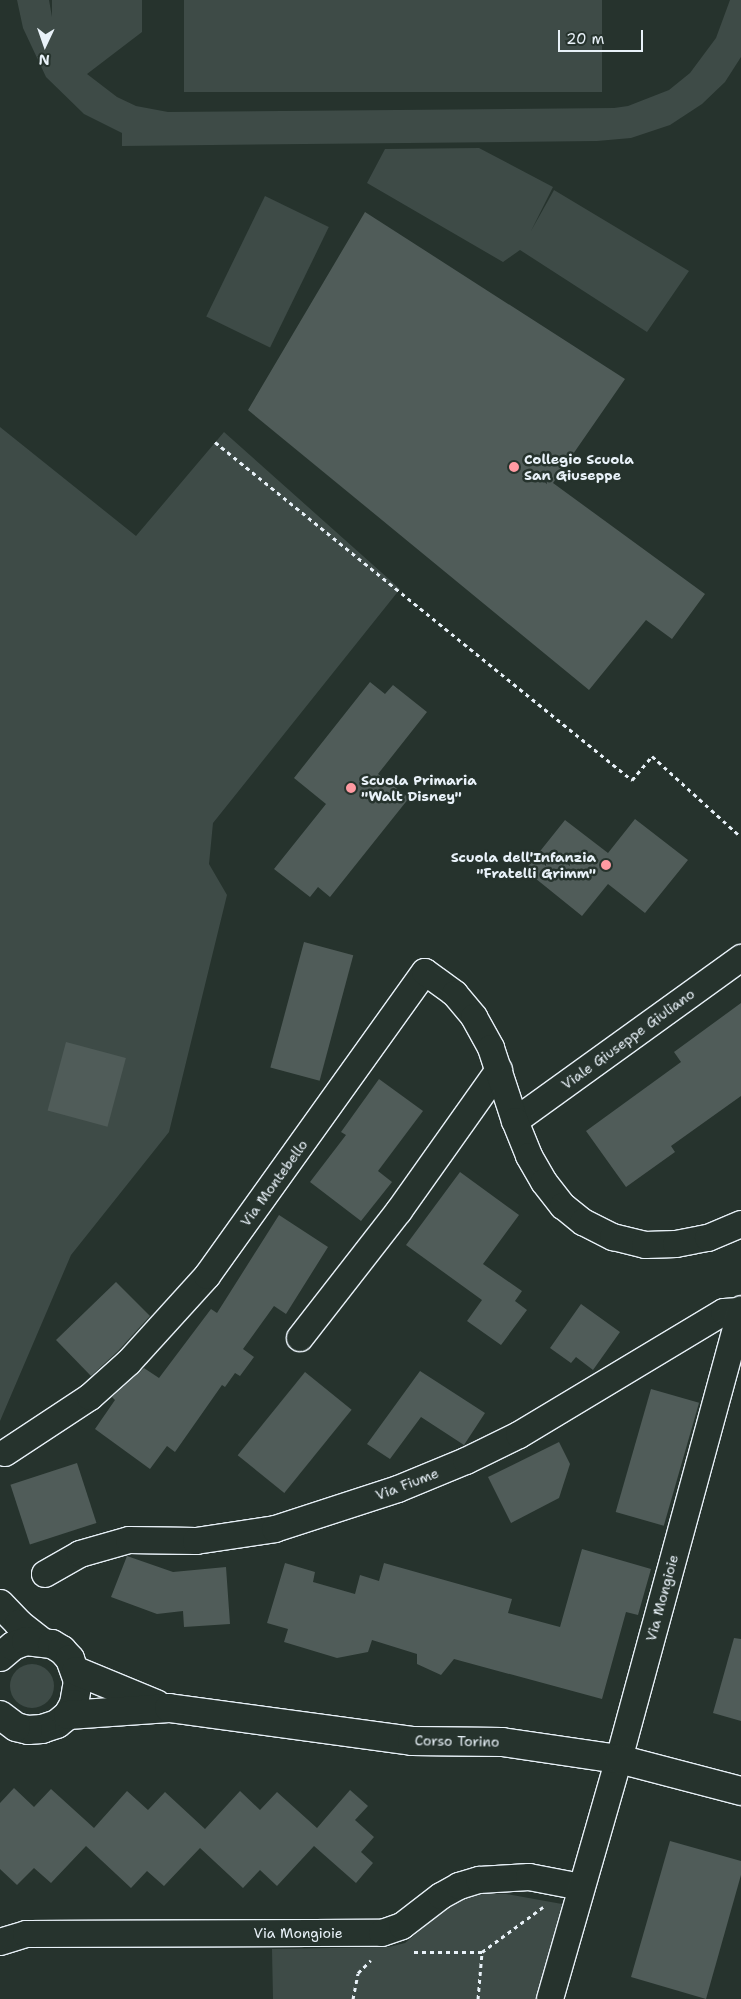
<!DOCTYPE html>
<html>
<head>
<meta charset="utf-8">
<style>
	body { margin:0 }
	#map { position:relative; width:741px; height:1999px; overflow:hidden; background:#26332d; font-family:"Shantell Sans",sans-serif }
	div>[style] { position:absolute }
	.green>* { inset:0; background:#3e4b47; transform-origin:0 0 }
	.round { border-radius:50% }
	.building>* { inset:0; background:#505c59; transform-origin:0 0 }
	.path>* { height:3px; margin-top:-1.5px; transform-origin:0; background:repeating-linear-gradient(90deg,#e8f1f8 0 4px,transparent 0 8px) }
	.roads { filter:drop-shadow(1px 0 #e8f1f8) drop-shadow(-1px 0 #e8f1f8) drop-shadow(0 1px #e8f1f8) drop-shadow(0 -1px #e8f1f8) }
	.street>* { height:26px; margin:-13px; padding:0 13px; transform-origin:13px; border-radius:13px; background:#26332d }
	.primary>* { height:28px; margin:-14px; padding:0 14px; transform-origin:14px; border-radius:14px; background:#26332d }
	.dots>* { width:14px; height:14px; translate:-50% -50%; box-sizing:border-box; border:2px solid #26332d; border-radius:50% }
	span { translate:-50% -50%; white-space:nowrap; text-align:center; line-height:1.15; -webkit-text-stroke:5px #26332d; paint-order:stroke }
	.poi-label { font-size:14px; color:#e8f1f8; font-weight:700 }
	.left { translate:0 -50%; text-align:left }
	.right { translate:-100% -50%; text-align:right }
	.street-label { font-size:14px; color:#e8f1f8 }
	.north { position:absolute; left:20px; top:20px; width:50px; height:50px; -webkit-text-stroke:4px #26332d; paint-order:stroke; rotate:183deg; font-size:14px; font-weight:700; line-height:20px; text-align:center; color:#e8f1f8 }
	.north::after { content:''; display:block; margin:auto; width:18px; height:22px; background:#e8f1f8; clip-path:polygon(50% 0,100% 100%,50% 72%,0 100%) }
	.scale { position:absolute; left:558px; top:30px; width:85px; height:22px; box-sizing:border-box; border:2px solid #e8f1f8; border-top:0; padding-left:6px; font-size:15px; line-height:18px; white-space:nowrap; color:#e8f1f8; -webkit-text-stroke:4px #26332d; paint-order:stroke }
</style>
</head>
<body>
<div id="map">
	<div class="green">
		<i style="clip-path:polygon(17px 0,49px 0,52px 17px,52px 0,142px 0,142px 32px,87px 74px,117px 97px,136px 106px,168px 112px,614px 108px,628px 106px,669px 90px,690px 73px,716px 38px,730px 0,741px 0,741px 57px,725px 82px,702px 104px,670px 125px,631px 138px,597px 141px,122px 146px,122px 133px,84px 114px,46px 77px,23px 28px)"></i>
		<i style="left:184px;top:0;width:418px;height:92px"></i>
		<i style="clip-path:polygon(479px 148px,553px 187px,531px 231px,554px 190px,689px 271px,647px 332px,520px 250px,503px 262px,367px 183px,385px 149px)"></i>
		<i style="left:265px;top:196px;width:71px;height:134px;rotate:26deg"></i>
		<i style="clip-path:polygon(0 427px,136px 536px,224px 432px,400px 589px,213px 823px,209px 864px,227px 895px,169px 1132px,71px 1255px,0 1421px)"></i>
		<i class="round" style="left:10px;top:1664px;width:44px;height:44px"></i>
		<i style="clip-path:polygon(484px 1893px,506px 1894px,562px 1904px,538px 1999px,273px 1999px,272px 1949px,389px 1947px,405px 1943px,443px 1911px,461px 1899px)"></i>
	</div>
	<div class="building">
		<i style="clip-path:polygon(365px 212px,625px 379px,553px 483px,705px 594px,672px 639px,646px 620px,589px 690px,248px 410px)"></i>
		<i style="clip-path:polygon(370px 682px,385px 694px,393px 685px,427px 712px,378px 774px,409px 798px,330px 897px,318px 887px,310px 897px,274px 869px,326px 804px,294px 778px)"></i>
		<i style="clip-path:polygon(635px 819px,688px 860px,645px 913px,608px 884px,582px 916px,525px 870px,565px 820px,608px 853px)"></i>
		<i style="left:304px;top:942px;width:51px;height:130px;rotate:15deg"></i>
		<i style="clip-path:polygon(741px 1003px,741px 1096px,671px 1146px,675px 1152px,626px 1187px,586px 1131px,681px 1062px,674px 1052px)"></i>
		<i style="left:66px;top:1042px;width:62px;height:71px;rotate:15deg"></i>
		<i style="clip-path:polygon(379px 1079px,423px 1111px,378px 1171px,392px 1182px,361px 1221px,310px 1182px,346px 1135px,341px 1132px)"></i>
		<i style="clip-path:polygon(460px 1172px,519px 1215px,483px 1264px,522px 1291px,515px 1301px,527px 1310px,501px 1345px,467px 1321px,482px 1300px,406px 1245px)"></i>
		<i style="clip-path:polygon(279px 1215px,328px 1247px,286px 1314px,274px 1306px,243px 1349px,254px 1357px,240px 1376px,235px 1373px,225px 1387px,222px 1385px,175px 1452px,167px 1446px,150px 1469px,95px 1429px,115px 1400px,112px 1397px,144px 1368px,159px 1378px,211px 1309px,217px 1313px)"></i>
		<i style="clip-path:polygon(116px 1282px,150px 1316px,118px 1351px,91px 1376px,56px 1340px)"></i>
		<i style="clip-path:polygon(581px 1304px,620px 1332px,593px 1370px,576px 1357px,571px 1363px,550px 1348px)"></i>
		<i style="clip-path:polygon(420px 1371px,485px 1413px,464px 1445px,421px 1417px,390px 1459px,367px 1444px)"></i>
		<i style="left:305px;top:1372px;width:60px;height:107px;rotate:39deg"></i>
		<i style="left:651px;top:1389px;width:50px;height:128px;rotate:16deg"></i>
		<i style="clip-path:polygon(559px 1442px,570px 1464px,559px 1498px,511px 1523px,488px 1477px)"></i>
		<i style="left:77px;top:1463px;width:63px;height:70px;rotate:72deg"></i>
		<i style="clip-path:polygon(582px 1549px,651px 1569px,638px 1615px,626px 1612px,602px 1699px,454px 1659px,441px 1675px,417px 1664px,417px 1654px,372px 1640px,368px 1652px,337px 1658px,284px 1642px,288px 1629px,267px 1623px,285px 1563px,315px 1572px,313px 1582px,355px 1594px,360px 1575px,379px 1581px,384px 1563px,512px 1599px,508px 1613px,560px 1627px)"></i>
		<i style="clip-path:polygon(127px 1556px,173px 1572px,226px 1567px,230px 1624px,184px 1627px,183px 1611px,157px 1614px,111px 1597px)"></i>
		<i style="clip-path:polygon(734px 1638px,741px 1639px,741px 1721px,713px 1713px)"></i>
		<i style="clip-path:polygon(14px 1788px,34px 1807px,51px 1789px,94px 1828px,127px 1791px,148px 1810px,165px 1792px,205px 1829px,240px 1791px,260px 1810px,277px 1792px,317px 1828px,350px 1790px,368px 1806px,355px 1820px,374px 1837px,361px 1852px,373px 1863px,356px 1883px,314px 1846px,277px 1886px,260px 1870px,243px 1888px,200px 1848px,164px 1886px,147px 1871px,131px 1888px,86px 1846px,51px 1883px,34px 1868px,17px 1885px,0 1869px,0 1803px)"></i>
		<i style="clip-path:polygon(670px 1841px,741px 1861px,741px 1875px,706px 1999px,631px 1977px)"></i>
	</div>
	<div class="path">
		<i style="left:215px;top:442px;width:537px;rotate:39.03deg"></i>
		<i style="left:632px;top:780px;width:31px;rotate:-50deg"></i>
		<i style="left:652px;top:756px;width:120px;rotate:42.3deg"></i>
		<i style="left:414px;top:1952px;width:68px"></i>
		<i style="left:482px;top:1952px;width:76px;rotate:-36.4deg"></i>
		<i style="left:353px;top:1999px;width:26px;rotate:-79deg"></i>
		<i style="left:358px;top:1973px;width:18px;rotate:-45deg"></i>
		<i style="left:478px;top:1999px;width:47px;rotate:-85.1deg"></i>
	</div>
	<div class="roads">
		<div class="street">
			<i style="left:515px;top:1121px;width:279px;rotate:-35.8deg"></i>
			<i style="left:300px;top:1338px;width:161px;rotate:-52.1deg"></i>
			<i style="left:399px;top:1211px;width:173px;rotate:-54.7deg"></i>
			<i style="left:5px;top:1453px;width:102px;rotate:-33.4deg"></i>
			<i style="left:90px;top:1397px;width:52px;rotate:-41.9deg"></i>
			<i style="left:129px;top:1362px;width:116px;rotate:-47.8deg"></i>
			<i style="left:207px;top:1276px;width:374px;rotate:-54.4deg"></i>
			<i style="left:425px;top:972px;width:37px;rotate:36deg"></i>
			<i style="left:455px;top:994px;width:30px;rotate:50deg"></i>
			<i style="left:474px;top:1017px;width:35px;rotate:61deg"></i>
			<i style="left:491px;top:1048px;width:77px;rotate:71.8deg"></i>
			<i style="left:515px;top:1121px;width:38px;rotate:68deg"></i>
			<i style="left:529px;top:1156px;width:30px;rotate:60deg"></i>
			<i style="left:544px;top:1182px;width:31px;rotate:52deg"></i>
			<i style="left:563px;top:1206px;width:26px;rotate:39deg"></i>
			<i style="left:583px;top:1222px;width:34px;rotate:27deg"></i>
			<i style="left:613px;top:1237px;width:33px;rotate:14deg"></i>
			<i style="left:645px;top:1245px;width:31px;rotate:-2deg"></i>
			<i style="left:676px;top:1244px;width:33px;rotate:-11deg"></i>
			<i style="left:708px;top:1238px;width:36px;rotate:-23deg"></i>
			<i style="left:45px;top:1574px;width:40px;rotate:-29.7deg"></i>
			<i style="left:80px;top:1554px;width:51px;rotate:-15.9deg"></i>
			<i style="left:129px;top:1540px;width:67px;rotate:0.9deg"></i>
			<i style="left:196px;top:1541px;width:80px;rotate:-8.6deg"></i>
			<i style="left:275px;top:1529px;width:129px;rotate:-18deg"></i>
			<i style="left:398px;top:1489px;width:74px;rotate:-22.4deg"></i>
			<i style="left:466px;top:1461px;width:59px;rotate:-26.1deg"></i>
			<i style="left:519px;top:1435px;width:239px;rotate:-31deg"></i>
			<i style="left:724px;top:1312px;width:16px;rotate:-4deg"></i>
			<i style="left:0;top:1942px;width:27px;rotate:-17deg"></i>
			<i style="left:26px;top:1934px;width:356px;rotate:-0.2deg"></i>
			<i style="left:382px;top:1933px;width:21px;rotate:-19deg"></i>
			<i style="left:402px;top:1926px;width:49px;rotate:-37.6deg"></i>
			<i style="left:441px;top:1896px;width:21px;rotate:-29deg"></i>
			<i style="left:459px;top:1886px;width:21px;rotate:-17deg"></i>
			<i style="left:479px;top:1880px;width:50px;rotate:-3.4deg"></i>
			<i style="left:529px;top:1877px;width:53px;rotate:10.9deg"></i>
			<i style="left:550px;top:1999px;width:250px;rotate:-74deg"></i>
			<i style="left:619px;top:1759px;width:466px;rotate:-74.8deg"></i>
		</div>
		<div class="primary">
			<i style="left:0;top:1604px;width:28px;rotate:46deg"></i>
			<i style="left:19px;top:1624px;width:28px;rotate:38deg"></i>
			<i style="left:0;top:1657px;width:17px;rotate:-40deg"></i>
			<i style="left:13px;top:1646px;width:14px;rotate:-21deg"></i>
			<i style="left:26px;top:1641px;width:26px;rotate:7deg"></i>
			<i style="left:52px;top:1644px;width:12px;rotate:31deg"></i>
			<i style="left:62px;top:1650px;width:12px;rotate:48deg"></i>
			<i style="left:70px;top:1659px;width:23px;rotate:70deg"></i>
			<i style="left:78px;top:1681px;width:23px;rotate:100deg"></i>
			<i style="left:74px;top:1704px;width:13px;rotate:119deg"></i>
			<i style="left:68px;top:1715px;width:14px;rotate:141deg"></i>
			<i style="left:57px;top:1724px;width:16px;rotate:162deg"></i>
			<i style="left:42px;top:1729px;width:14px;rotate:176deg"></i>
			<i style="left:28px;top:1730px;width:12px;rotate:-166deg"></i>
			<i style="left:16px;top:1727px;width:20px;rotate:-143deg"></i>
			<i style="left:76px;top:1671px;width:87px;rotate:22.4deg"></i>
			<i style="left:68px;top:1715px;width:101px;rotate:-4deg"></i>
			<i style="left:169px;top:1708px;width:245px;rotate:7.7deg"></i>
			<i style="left:412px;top:1741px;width:90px;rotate:0.6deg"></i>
			<i style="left:502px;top:1742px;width:118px;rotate:8.3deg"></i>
			<i style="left:619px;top:1759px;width:126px;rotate:14.7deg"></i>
		</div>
	</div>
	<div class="dots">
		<i style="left:514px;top:467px;background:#ff9aa2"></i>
		<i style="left:351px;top:788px;background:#ff9aa2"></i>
		<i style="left:606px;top:865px;background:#ff9aa2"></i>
	</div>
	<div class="poi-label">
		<span class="left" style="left:524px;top:467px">Collegio Scuola<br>San Giuseppe</span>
		<span class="left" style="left:361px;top:788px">Scuola Primaria<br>"Walt Disney"</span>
		<span class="right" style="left:596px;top:865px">Scuola dell'Infanzia<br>"Fratelli Grimm"</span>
	</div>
	<div class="street-label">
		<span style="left:628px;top:1039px;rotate:-36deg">Viale Giuseppe Giuliano</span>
		<span style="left:274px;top:1183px;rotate:-54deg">Via Montebello</span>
		<span style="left:407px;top:1484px;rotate:-21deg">Via Fiume</span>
		<span style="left:662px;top:1598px;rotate:-75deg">Via Mongioie</span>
		<span style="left:457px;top:1741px;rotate:1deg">Corso Torino</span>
		<span style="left:298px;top:1933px">Via Mongioie</span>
	</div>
	<div class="north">N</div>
	<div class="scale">20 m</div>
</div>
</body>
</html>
